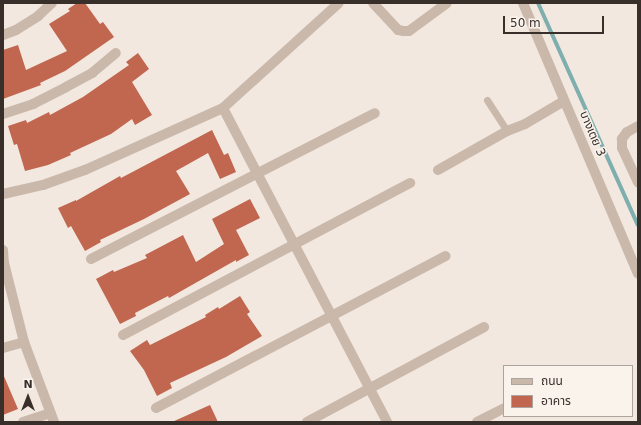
<!DOCTYPE html>
<html>
<head>
<meta charset="utf-8">
<style>
	body { margin:0 }
	#map { position:relative; width:641px; height:425px; overflow:hidden; background:#f2e8df; font-family:"DejaVu Sans","Noto Sans Thai",sans-serif }
	div>[style] { position:absolute }
	.stream>* { height:4px; margin:-2px; padding:0 2px; transform-origin:2px; border-radius:2px; background:#7faeae }
	.building>* { inset:0; background:#c1664f }
	.service>* { height:7px; margin:-3.5px; padding:0 3.5px; transform-origin:3.5px; border-radius:3.5px; background:#cab8ab }
	.minor>* { height:10px; margin:-5px; padding:0 5px; transform-origin:5px; border-radius:5px; background:#cab8ab }
	span { translate:-50% -50%; white-space:nowrap; text-align:center; line-height:1.15; -webkit-text-stroke:3px #f9f3ec; paint-order:stroke }
	.street-label { font-size:12px; color:#382e2a }
	.frame { position:absolute; inset:0; border:4px solid #382e2a; pointer-events:none }
	.legend { position:absolute; left:503px; top:365px; width:130px; height:52px; box-sizing:border-box; background:#f9f3ec; border:1px solid #aca49e; margin:0; padding:5px 7px; list-style:none; font-size:12px; color:#382e2a }
	.legend li { display:flex; align-items:center; gap:8px; height:20px }
	.legend b { width:20px; border:1px solid #aca49e }
	.north { position:absolute; left:8px; top:377px; width:40px; height:40px; -webkit-text-stroke:3px #f9f3ec; paint-order:stroke; rotate:0deg; font-size:11px; font-weight:700; line-height:16px; text-align:center; color:#382e2a }
	.north::after { content:''; display:block; margin:auto; width:14px; height:18px; background:#382e2a; clip-path:polygon(50% 0,100% 100%,50% 72%,0 100%) }
	.scale { position:absolute; left:503px; top:16px; width:101px; height:18px; box-sizing:border-box; border:2px solid #382e2a; border-top:0; padding-left:5px; font-size:12px; line-height:14px; white-space:nowrap; color:#382e2a; -webkit-text-stroke:3px #f9f3ec; paint-order:stroke }
</style>
</head>
<body>
<div id="map">
	<div class="stream">
		<i style="left:538px;top:3px;width:243px;rotate:65.8deg"></i>
	</div>
	<div class="building">
		<i style="clip-path:polygon(77px 3px,85px 3px,100px 24px,103px 22px,114px 37px,65px 71px,40px 83px,41px 85px,3px 99px,3px 50px,18px 45px,26px 70px,67px 51px,49px 24px,70px 11px,68px 9px)"></i>
		<i style="clip-path:polygon(138px 53px,149px 69px,132px 82px,152px 115px,135px 125px,132px 119px,111px 134px,70px 153px,71px 155px,48px 165px,25px 171px,17px 144px,14px 145px,8px 126px,26px 120px,27px 123px,49px 112px,50px 115px,83px 97px,129px 65px,126px 62px)"></i>
		<i style="clip-path:polygon(212px 130px,224px 155px,228px 153px,236px 172px,220px 179px,208px 153px,176px 171px,190px 194px,144px 219px,100px 240px,101px 242px,85px 251px,71px 226px,68px 228px,58px 208px,76px 200px,76px 201px,120px 176px,121px 178px)"></i>
		<i style="clip-path:polygon(250px 199px,260px 218px,236px 230px,249px 255px,236px 262px,236px 260px,169px 298px,168px 296px,135px 313px,136px 316px,120px 324px,96px 279px,113px 270px,114px 272px,147px 258px,145px 255px,183px 235px,196px 262px,224px 244px,212px 219px)"></i>
		<i style="clip-path:polygon(240px 296px,250px 312px,247px 314px,262px 336px,226px 357px,170px 383px,172px 388px,157px 396px,144px 370px,130px 351px,147px 340px,150px 345px,206px 317px,205px 315px,218px 307px,219px 309px)"></i>
		<i style="clip-path:polygon(3px 374px,18px 409px,3px 415px)"></i>
		<i style="clip-path:polygon(210px 405px,218px 422px,172px 422px)"></i>
	</div>
	<div class="service">
		<i style="left:487px;top:100px;width:37px;rotate:57deg"></i>
	</div>
	<div class="minor">
		<i style="left:373px;top:3px;width:37px;rotate:47deg"></i>
		<i style="left:398px;top:30px;width:5px;rotate:11deg"></i>
		<i style="left:403px;top:31px;width:6px"></i>
		<i style="left:409px;top:31px;width:47px;rotate:-36.4deg"></i>
		<i style="left:523px;top:3px;width:294px;rotate:67deg"></i>
		<i style="left:3px;top:35px;width:14px;rotate:-21deg"></i>
		<i style="left:16px;top:30px;width:26px;rotate:-32deg"></i>
		<i style="left:38px;top:16px;width:19px;rotate:-43deg"></i>
		<i style="left:223px;top:108px;width:354px;rotate:62.4deg"></i>
		<i style="left:3px;top:114px;width:32px;rotate:-18deg"></i>
		<i style="left:33px;top:104px;width:37px;rotate:-27deg"></i>
		<i style="left:66px;top:87px;width:30px;rotate:-28deg"></i>
		<i style="left:92px;top:73px;width:31px;rotate:-40deg"></i>
		<i style="left:638px;top:126px;width:13px;rotate:151deg"></i>
		<i style="left:627px;top:132px;width:9px;rotate:126deg"></i>
		<i style="left:622px;top:139px;width:9px;rotate:90deg"></i>
		<i style="left:622px;top:148px;width:38px;rotate:65deg"></i>
		<i style="left:438px;top:170px;width:79px;rotate:-29.5deg"></i>
		<i style="left:507px;top:131px;width:19px;rotate:-21deg"></i>
		<i style="left:525px;top:124px;width:45px;rotate:-30.5deg"></i>
		<i style="left:3px;top:194px;width:41px;rotate:-12.7deg"></i>
		<i style="left:43px;top:185px;width:45px;rotate:-19.7deg"></i>
		<i style="left:85px;top:170px;width:151px;rotate:-24.2deg"></i>
		<i style="left:223px;top:108px;width:156px;rotate:-42.2deg"></i>
		<i style="left:3px;top:250px;width:13px;rotate:86deg"></i>
		<i style="left:4px;top:263px;width:81px;rotate:75.8deg"></i>
		<i style="left:24px;top:342px;width:85px;rotate:69.4deg"></i>
		<i style="left:91px;top:259px;width:319px;rotate:-27.2deg"></i>
		<i style="left:123px;top:335px;width:325px;rotate:-27.9deg"></i>
		<i style="left:3px;top:348px;width:22px;rotate:-16deg"></i>
		<i style="left:156px;top:408px;width:327px;rotate:-27.7deg"></i>
		<i style="left:23px;top:422px;width:29px;rotate:-18deg"></i>
		<i style="left:307px;top:422px;width:201px;rotate:-28.2deg"></i>
		<i style="left:477px;top:422px;width:30px;rotate:-27deg"></i>
	</div>
	<div class="street-label">
		<span style="left:592px;top:134px;rotate:67deg">บางเตย 3</span>
	</div>
	<div class="frame"></div>
	<ul class="legend">
	<li><b style="height:5px;background:#cab8ab"></b>ถนน</li>
	<li><b style="height:11px;background:#c1664f"></b>อาคาร</li>
	</ul>
	<div class="north">N</div>
	<div class="scale">50 m</div>
</div>
</body>
</html>
